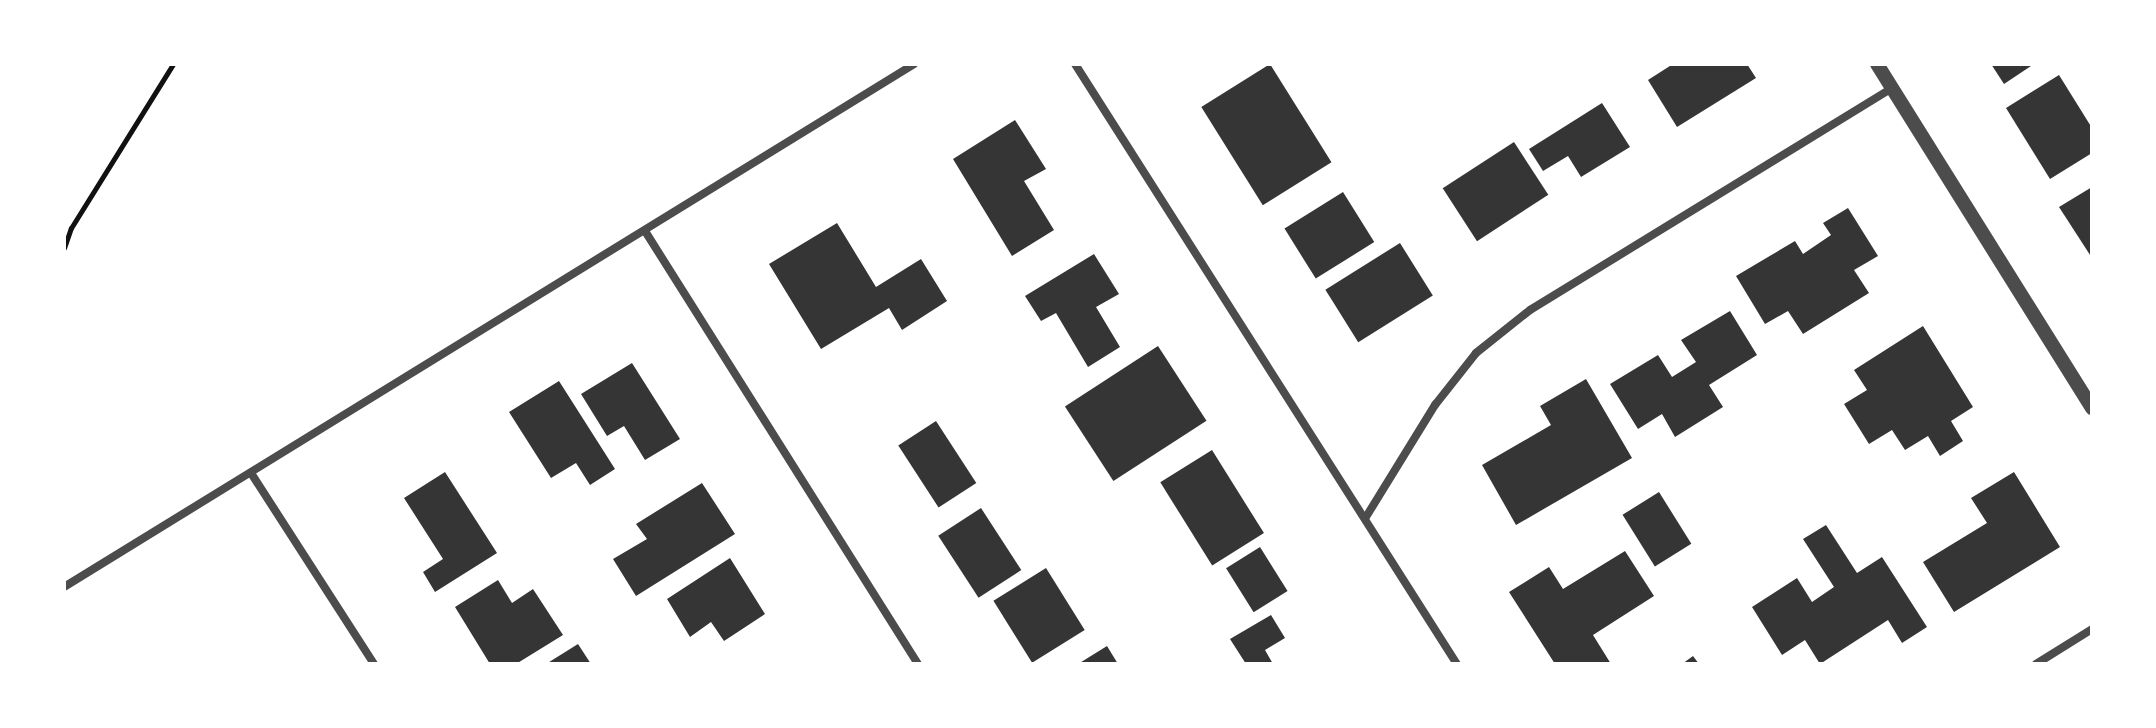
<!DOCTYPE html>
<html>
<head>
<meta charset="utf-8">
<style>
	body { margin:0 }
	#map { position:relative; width:2156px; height:728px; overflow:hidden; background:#fff; font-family:"Asap Condensed",sans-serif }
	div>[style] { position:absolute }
	.building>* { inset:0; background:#353535; transform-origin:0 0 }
	.path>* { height:5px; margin:-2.5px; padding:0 2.5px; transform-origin:2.5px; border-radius:2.5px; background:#111 }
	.minor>* { height:8px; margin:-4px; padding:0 4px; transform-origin:4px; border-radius:4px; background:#4c4c4c }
	.tertiary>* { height:14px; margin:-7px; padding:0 7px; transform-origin:7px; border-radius:7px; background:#4c4c4c }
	span { translate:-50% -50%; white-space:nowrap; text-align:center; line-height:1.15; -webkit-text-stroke:6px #fff; paint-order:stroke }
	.frame { position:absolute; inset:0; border:66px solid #fff; pointer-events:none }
</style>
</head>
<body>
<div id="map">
	<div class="building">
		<i style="left:1270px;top:64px;width:116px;height:81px;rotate:58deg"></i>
		<i style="clip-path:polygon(1673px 64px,1747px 64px,1756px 78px,1677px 127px,1648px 80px)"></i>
		<i style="clip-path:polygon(1991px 64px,2034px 64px,2004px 84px)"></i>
		<i style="clip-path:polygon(2059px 75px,2092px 128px,2092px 153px,2050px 179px,2006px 108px)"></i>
		<i style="clip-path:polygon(1602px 103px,1630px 147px,1581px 177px,1568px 156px,1543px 171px,1529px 149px)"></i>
		<i style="clip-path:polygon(1015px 120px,1046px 169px,1024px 181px,1054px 230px,1012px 256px,953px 159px)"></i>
		<i style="left:1514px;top:142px;width:63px;height:85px;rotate:57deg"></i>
		<i style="clip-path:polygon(2092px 187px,2092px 258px,2059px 207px)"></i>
		<i style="left:1343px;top:192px;width:59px;height:69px;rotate:58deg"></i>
		<i style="clip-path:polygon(1848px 208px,1878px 256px,1854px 270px,1869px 293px,1803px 334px,1788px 311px,1765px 324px,1736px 276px,1795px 241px,1803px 254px,1831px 235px,1823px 223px)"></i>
		<i style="clip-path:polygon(837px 223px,876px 287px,921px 259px,947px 301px,902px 330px,889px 308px,821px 349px,769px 264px)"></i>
		<i style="left:1400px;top:243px;width:62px;height:88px;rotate:58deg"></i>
		<i style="clip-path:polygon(1094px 254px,1119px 294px,1096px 307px,1120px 347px,1088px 367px,1056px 313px,1041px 321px,1025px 296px)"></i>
		<i style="clip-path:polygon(1730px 311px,1757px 355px,1709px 385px,1723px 407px,1675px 437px,1662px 414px,1638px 429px,1610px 384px,1658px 355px,1672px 377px,1696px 362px,1681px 340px)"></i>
		<i style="clip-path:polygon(1923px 326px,1973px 407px,1951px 421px,1963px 441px,1940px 456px,1928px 436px,1905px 450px,1892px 430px,1869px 444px,1844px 404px,1867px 390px,1854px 370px)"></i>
		<i style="left:1158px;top:346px;width:89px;height:111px;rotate:57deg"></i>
		<i style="clip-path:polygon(632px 363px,680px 439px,645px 460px,624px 426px,607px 436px,581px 394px)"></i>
		<i style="clip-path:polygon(1586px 379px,1632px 458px,1516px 525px,1482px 465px,1551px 425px,1540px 406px)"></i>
		<i style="clip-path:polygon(559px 381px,615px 469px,590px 485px,576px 463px,551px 478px,509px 412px)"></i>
		<i style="left:936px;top:421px;width:74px;height:45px;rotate:57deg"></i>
		<i style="left:1212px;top:450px;width:98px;height:61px;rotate:58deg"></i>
		<i style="clip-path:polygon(445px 472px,497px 553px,435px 592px,423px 572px,443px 559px,404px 498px)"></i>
		<i style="clip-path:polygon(2014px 472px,2060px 547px,1954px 612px,1923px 562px,1987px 523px,1971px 498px)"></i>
		<i style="clip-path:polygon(702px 483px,735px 534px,636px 596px,613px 559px,647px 539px,636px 524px)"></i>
		<i style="left:1659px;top:492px;width:61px;height:43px;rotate:58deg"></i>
		<i style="left:981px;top:508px;width:74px;height:51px;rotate:57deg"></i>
		<i style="clip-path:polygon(1826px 525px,1857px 573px,1882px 557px,1927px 627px,1902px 643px,1888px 620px,1820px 664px,1805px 640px,1782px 655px,1752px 607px,1797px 578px,1812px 602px,1834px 587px,1803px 539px)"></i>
		<i style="left:1260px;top:547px;width:52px;height:40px;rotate:58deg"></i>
		<i style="clip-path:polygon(1625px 551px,1654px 596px,1593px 635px,1611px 664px,1555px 664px,1509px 592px,1549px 567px,1563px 589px)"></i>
		<i style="clip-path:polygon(730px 558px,765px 614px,724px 641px,711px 622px,690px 637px,667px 599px)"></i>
		<i style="left:1046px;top:568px;width:73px;height:62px;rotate:58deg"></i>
		<i style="clip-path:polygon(498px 580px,512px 603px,533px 589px,563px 635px,516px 664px,490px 664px,455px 607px)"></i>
		<i style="clip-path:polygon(1271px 615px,1285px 638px,1265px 650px,1273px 664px,1246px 664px,1230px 639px)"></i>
		<i style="clip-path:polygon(578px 644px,591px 664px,546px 664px)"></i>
		<i style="clip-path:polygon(1107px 646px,1118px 664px,1078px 664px)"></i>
		<i style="clip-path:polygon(1693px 656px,1699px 664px,1682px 664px)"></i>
	</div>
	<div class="path">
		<i style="left:64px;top:248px;width:21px;rotate:-71deg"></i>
		<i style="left:71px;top:228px;width:193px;rotate:-58.1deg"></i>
	</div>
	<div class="minor">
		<i style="left:1075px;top:64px;width:711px;rotate:57.52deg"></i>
		<i style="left:645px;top:231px;width:512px;rotate:57.77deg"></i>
		<i style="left:251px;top:473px;width:227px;rotate:57.2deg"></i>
		<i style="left:1366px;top:517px;width:132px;rotate:-58.4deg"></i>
		<i style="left:1435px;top:405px;width:66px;rotate:-51.7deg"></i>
		<i style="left:1476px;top:353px;width:69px;rotate:-38.5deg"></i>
		<i style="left:1530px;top:310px;width:425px;rotate:-31.5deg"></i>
		<i style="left:64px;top:587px;width:998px;rotate:-31.6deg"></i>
		<i style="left:2036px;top:664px;width:66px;rotate:-32deg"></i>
	</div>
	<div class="tertiary">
		<i style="left:1877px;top:64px;width:406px;rotate:58deg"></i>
	</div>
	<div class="frame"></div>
</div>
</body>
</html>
